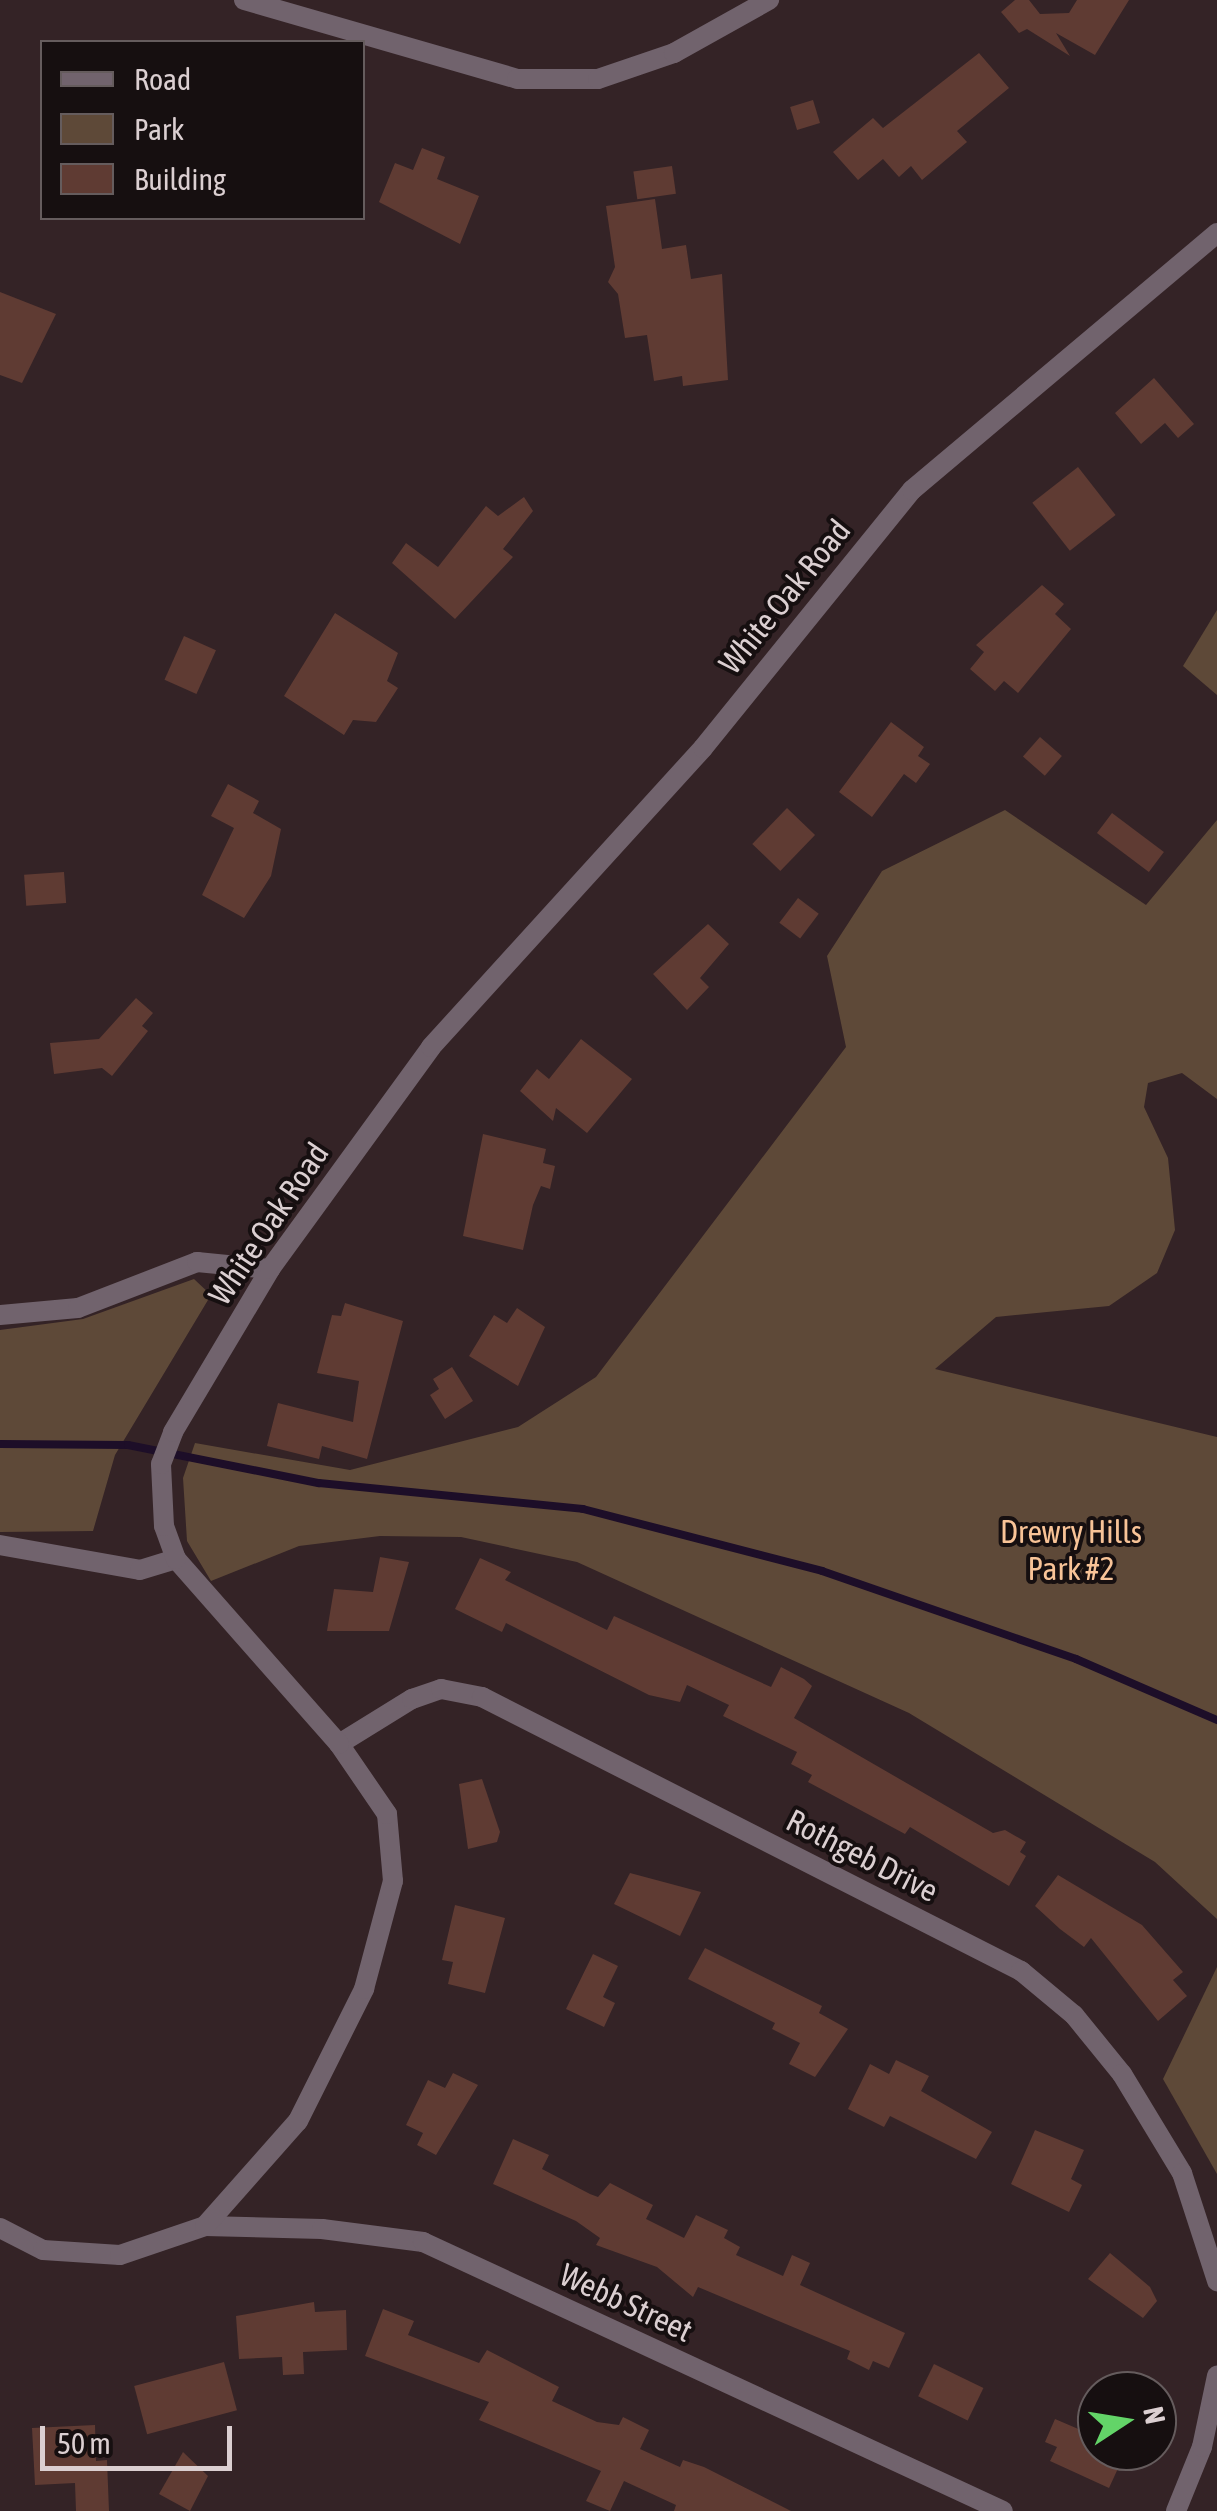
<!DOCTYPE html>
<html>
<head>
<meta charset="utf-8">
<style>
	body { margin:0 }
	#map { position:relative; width:1217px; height:2511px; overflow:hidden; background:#342326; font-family:"Asap Condensed",sans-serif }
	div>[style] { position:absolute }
	.green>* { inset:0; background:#5e4938 }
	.stream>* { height:8px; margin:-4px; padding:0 4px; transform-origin:4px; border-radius:4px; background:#1d0e28 }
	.building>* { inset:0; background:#5f3b33; transform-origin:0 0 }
	.minor>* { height:20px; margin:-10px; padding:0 10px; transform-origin:10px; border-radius:10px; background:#71636d }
	.tertiary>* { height:20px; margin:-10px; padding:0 10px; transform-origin:10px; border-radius:10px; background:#71636d }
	span { translate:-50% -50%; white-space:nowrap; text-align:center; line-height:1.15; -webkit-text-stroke:8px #160f10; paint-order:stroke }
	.street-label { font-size:32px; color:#dbcfd1 }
	.park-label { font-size:32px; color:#f8c397 }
	.legend { position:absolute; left:40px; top:40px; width:325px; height:180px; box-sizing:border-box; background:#160f10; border:2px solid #655c5d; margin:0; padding:12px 18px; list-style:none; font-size:30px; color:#dbcfd1 }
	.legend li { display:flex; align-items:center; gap:20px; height:50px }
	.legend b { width:50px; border:2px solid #655c5d }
	.north { position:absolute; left:1077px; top:2371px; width:100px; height:100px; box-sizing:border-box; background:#160f10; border:2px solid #655c5d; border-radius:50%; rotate:78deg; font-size:28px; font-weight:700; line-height:40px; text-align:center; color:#dbcfd1 }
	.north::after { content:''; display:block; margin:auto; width:35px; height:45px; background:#63d468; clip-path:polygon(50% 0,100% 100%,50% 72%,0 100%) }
	.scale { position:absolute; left:40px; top:2426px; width:192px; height:45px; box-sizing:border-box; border:5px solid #dbcfd1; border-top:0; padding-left:12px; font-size:30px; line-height:35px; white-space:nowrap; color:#dbcfd1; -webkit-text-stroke:8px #160f10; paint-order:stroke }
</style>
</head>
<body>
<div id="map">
	<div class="green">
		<i style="clip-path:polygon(1217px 610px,1217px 695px,1183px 666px)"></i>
		<i style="clip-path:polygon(1005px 810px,1146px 905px,1217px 820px,1217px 1099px,1182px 1073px,1148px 1083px,1144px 1107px,1168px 1158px,1175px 1230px,1157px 1273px,1109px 1306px,996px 1317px,935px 1369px,1217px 1437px,1217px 1919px,1155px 1862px,909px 1713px,577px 1562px,461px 1537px,380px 1536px,299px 1546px,211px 1581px,187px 1541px,183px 1478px,195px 1443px,350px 1470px,518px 1427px,596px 1377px,846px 1047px,827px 956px,882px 871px)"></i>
		<i style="clip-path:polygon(194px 1279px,211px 1295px,115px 1455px,93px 1531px,0 1532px,0 1330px,83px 1319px)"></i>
		<i style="clip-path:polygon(1217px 1967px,1217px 2174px,1163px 2079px)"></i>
	</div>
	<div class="stream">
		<i style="left:0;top:1444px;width:128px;rotate:0.4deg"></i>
		<i style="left:128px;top:1445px;width:195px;rotate:11.3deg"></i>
		<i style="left:319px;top:1483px;width:265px;rotate:5.6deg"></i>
		<i style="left:583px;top:1509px;width:247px;rotate:14.5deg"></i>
		<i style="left:822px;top:1571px;width:269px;rotate:19.1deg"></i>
		<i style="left:1076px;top:1659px;width:154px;rotate:23.4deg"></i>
	</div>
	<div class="building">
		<i style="clip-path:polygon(1015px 0,1029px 0,1040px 14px,1069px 13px,1077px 0,1129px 0,1095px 55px,1056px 33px,1070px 56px,1027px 29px,1019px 33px,1001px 12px)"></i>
		<i style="clip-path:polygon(979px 53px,1009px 88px,957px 131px,967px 142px,922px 180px,911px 166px,899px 177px,883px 159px,858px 180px,833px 152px,873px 118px,883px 128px)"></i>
		<i style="left:813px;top:100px;width:24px;height:24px;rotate:73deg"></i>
		<i style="clip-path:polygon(422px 148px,445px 157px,437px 179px,479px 196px,460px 244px,379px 202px,395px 163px,413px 170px)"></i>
		<i style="left:672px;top:166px;width:28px;height:39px;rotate:82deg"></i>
		<i style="clip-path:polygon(655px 199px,662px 249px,686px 245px,691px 279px,722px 274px,728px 380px,683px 386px,682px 376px,654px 381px,647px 335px,625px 338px,618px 294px,608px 282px,615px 267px,606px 206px)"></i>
		<i style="clip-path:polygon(0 292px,56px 314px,22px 383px,0 375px)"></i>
		<i style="clip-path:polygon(1154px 378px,1194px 424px,1178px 438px,1165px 423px,1141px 444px,1115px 413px)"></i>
		<i style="left:1078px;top:467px;width:61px;height:58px;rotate:52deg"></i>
		<i style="clip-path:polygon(524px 497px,533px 511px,503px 549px,513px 557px,455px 619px,392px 563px,406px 543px,438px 567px,486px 506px,498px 516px)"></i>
		<i style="clip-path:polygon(1042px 585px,1064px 604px,1055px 614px,1071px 629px,1018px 693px,1004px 681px,995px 691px,970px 669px,984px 652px,976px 645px)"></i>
		<i style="clip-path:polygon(335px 613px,398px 653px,387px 681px,398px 688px,376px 722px,353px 720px,344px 735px,284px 696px)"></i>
		<i style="left:184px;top:636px;width:35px;height:48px;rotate:24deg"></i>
		<i style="clip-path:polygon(891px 722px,924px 747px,918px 756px,930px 764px,916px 783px,904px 774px,872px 817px,839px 792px)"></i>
		<i style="left:1040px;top:737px;width:29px;height:26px;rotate:41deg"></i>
		<i style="clip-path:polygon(228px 784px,259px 801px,253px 813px,281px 829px,271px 876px,244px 918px,202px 895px,234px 828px,211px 816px)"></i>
		<i style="left:787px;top:808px;width:39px;height:50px;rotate:44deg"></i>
		<i style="left:1112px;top:813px;width:65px;height:25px;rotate:37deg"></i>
		<i style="left:64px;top:872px;width:31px;height:40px;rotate:86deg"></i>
		<i style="left:798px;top:898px;width:26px;height:31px;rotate:37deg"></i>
		<i style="clip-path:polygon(708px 924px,729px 944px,700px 978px,709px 987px,687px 1010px,653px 974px)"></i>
		<i style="clip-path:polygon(136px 998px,153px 1013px,142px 1026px,148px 1031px,112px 1076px,102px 1068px,54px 1074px,50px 1043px,99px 1039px)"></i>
		<i style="clip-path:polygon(581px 1039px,632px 1079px,587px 1133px,556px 1108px,553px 1121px,520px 1091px,537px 1069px,549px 1079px)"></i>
		<i style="clip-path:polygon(483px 1134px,546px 1149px,543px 1163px,555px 1166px,550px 1189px,541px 1186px,533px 1205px,523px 1250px,463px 1236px)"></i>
		<i style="clip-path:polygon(345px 1303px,403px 1321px,367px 1459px,322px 1446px,319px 1459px,267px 1446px,278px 1403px,353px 1422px,359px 1381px,317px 1373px,332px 1315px,341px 1316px)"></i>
		<i style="clip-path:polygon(517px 1308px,545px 1327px,518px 1386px,469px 1356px,494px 1315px,507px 1323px)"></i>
		<i style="clip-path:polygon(452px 1367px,473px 1401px,445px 1419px,430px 1395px,439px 1389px,433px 1379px)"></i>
		<i style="clip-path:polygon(380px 1557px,409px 1562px,389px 1631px,327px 1631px,334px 1589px,373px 1592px)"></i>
		<i style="clip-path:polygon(480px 1558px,511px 1572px,505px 1580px,607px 1630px,614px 1616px,771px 1687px,781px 1667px,804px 1679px,812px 1686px,794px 1718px,993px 1833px,1005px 1830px,1026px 1842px,1020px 1852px,1026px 1856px,1009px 1886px,910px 1827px,905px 1834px,808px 1782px,812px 1775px,791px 1764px,797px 1752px,723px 1716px,729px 1705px,687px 1685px,680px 1702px,649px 1695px,506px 1623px,502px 1632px,455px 1609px)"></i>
		<i style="clip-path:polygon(482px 1779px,500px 1832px,497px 1842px,468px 1849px,459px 1784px)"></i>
		<i style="clip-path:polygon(630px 1873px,701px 1892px,680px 1936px,614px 1904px)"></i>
		<i style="clip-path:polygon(1058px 1875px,1142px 1925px,1183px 1972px,1173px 1980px,1187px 1996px,1158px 2021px,1091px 1938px,1084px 1947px,1060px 1929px,1035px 1906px)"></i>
		<i style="clip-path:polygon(455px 1905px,505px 1918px,485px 1993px,448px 1984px,453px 1962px,442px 1960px)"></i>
		<i style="clip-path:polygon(705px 1948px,822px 2006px,819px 2013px,848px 2029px,815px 2077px,789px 2064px,800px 2043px,772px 2029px,775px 2023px,688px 1979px)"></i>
		<i style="clip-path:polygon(593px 1954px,618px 1966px,603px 1997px,615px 2003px,604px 2027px,566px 2009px)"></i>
		<i style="clip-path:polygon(896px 2060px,929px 2076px,921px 2091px,992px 2132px,976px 2159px,890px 2116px,884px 2127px,848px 2109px,870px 2064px,889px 2074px)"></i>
		<i style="clip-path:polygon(453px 2073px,478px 2085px,436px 2155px,417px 2145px,423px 2133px,406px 2125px,428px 2080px,445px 2088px)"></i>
		<i style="clip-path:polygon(1035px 2130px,1084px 2150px,1071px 2179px,1082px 2185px,1069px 2212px,1011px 2184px)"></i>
		<i style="clip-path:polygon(513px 2139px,549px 2155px,542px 2169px,590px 2194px,598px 2197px,610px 2183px,653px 2205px,646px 2219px,684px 2238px,696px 2215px,728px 2230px,724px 2238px,740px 2247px,736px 2255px,783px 2276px,792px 2255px,810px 2263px,800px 2285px,905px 2333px,889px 2368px,873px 2361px,869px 2370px,847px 2359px,850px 2351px,698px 2287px,693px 2297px,657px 2267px,596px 2245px,600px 2238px,576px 2221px,493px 2184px)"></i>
		<i style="clip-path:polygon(1110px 2253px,1150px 2287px,1157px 2301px,1143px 2318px,1088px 2279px)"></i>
		<i style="clip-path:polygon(314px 2302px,315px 2312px,346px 2310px,347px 2350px,303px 2352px,304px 2374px,283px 2375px,282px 2357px,239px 2359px,236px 2316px)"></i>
		<i style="clip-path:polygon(383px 2309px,414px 2321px,408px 2335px,479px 2363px,487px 2350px,559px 2387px,552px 2401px,597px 2422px,619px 2425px,623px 2417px,649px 2430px,640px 2449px,680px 2467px,683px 2460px,704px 2467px,791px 2511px,674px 2511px,676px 2505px,624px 2481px,610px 2511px,586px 2501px,601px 2471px,479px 2420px,489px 2402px,365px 2356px)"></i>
		<i style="left:224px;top:2362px;width:50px;height:93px;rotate:75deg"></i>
		<i style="left:934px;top:2364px;width:55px;height:36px;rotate:26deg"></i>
		<i style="clip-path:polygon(1055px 2419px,1097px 2437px,1097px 2451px,1126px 2451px,1109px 2488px,1050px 2461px,1057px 2447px,1045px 2442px)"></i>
		<i style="clip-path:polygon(95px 2425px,96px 2461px,107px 2460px,109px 2511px,76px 2511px,75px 2483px,35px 2485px,32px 2428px)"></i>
		<i style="clip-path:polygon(183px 2452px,208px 2476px,190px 2511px,159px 2494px)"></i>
	</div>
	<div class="minor">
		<i style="left:244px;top:0;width:284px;rotate:16.1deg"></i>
		<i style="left:517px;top:79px;width:81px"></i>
		<i style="left:598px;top:79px;width:80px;rotate:-18.9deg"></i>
		<i style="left:674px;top:53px;width:109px;rotate:-29.2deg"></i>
		<i style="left:0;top:1315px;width:78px;rotate:-5.1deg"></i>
		<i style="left:78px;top:1308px;width:128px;rotate:-21.1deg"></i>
		<i style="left:197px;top:1262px;width:73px;rotate:5.5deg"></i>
		<i style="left:0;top:1545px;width:142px;rotate:10.1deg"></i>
		<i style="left:140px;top:1570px;width:38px;rotate:-17deg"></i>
		<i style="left:339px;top:1744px;width:86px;rotate:-31.7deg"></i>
		<i style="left:412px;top:1699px;width:31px;rotate:-19deg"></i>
		<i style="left:441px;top:1689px;width:42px;rotate:11deg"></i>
		<i style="left:482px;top:1697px;width:605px;rotate:26.95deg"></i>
		<i style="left:1021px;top:1971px;width:69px;rotate:39.7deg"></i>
		<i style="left:1074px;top:2015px;width:76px;rotate:50.9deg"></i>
		<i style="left:1122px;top:2074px;width:116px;rotate:58.8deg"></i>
		<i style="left:1182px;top:2173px;width:114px;rotate:72deg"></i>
		<i style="left:205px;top:2226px;width:117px;rotate:1.5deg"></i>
		<i style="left:322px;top:2229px;width:102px;rotate:7.3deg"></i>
		<i style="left:423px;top:2242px;width:639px;rotate:24.88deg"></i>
		<i style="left:1176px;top:2511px;width:69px;rotate:-67.9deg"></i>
		<i style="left:1202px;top:2447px;width:73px;rotate:-78.1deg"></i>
	</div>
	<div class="tertiary">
		<i style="left:0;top:2228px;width:48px;rotate:27.1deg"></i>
		<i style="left:43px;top:2250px;width:77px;rotate:3.7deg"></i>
		<i style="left:120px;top:2255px;width:90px;rotate:-18.8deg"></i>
		<i style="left:205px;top:2226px;width:140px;rotate:-48.5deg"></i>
		<i style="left:298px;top:2121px;width:148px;rotate:-63.4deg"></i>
		<i style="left:364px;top:1989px;width:112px;rotate:-75deg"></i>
		<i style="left:393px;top:1881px;width:67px;rotate:-95.1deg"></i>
		<i style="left:387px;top:1814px;width:85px;rotate:-124.4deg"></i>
		<i style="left:339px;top:1744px;width:247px;rotate:-131.4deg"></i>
		<i style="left:176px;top:1559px;width:35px;rotate:-110deg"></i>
		<i style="left:164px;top:1526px;width:62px;rotate:-92.8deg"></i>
		<i style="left:161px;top:1464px;width:34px;rotate:-69deg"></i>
		<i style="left:173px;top:1432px;width:190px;rotate:-59.2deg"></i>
		<i style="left:270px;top:1269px;width:274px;rotate:-54deg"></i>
		<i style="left:431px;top:1047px;width:404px;rotate:-47.7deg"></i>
		<i style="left:703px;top:748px;width:332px;rotate:-51deg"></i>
		<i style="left:912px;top:490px;width:399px;rotate:-40.1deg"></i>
	</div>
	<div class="street-label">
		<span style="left:785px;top:597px;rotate:-51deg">White Oak Road</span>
		<span style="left:269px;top:1224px;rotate:-56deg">White Oak Road</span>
		<span style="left:862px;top:1856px;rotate:27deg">Rothgeb Drive</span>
		<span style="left:626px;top:2303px;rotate:25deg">Webb Street</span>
	</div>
	<div class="park-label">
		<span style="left:1071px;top:1551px">Drewry Hills<br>Park #2</span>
	</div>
	<ul class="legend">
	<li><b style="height:12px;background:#71636d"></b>Road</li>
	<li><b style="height:28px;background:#5e4938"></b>Park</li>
	<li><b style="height:28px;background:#5f3b33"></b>Building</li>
	</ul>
	<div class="north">N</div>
	<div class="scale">50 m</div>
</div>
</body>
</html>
